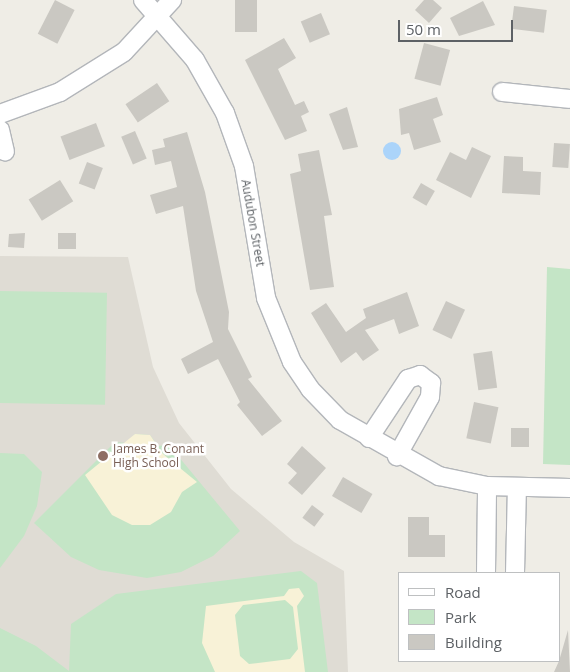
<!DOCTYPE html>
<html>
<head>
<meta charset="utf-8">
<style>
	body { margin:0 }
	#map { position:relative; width:570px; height:672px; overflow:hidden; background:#efede6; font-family:"Open Sans",sans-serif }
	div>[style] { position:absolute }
	.education>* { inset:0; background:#dfdcd4 }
	.green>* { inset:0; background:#c4e5c6; transform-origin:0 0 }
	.sand>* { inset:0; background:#f8f2d7 }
	.water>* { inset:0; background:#abd4fa }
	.round { border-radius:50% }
	.building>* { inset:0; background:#cac8c2; transform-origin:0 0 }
	.roads { filter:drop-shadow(1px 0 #b3b6ba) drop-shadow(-1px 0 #b3b6ba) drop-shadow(0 1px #b3b6ba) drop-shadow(0 -1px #b3b6ba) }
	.minor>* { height:18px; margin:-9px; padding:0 9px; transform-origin:9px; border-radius:9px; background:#fff }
	.dots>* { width:14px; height:14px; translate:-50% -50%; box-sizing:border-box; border:2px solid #fff; border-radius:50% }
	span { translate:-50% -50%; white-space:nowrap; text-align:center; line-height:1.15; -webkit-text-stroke:5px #fff; paint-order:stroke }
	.street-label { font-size:12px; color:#5d6165 }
	.education-label { font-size:12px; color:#785e54 }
	.left { translate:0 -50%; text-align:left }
	.legend { position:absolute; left:398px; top:572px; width:162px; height:90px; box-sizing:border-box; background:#fff; border:1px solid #bec0c1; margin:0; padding:6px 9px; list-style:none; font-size:15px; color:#5d6165 }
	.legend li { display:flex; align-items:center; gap:10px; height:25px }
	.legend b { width:25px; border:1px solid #bec0c1 }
	.scale { position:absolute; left:398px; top:20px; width:115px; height:22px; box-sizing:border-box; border:2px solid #5d6165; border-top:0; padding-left:6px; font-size:15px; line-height:18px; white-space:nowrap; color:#5d6165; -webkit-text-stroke:4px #fff; paint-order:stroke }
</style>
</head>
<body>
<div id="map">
	<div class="education">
		<i style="clip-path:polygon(0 256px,128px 257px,153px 367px,179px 423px,231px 489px,294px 542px,344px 571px,348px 672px,0 672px)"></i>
	</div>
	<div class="green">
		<i style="clip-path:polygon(547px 267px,570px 269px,570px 465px,543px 464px)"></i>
		<i style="left:0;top:291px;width:107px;height:112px;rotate:1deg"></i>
		<i style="clip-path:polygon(135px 434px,150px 435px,158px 446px,169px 445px,240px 531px,213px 556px,181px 572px,147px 578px,99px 570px,71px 557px,34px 523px,115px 442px,127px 443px)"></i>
		<i style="clip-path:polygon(0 453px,24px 454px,42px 472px,37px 506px,24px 536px,0 568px)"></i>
		<i style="clip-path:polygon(301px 571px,317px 583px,328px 672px,0 672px,0 628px,36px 646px,69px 671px,71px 624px,116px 594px)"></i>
	</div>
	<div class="sand">
		<i style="clip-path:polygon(135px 434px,150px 435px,163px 454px,197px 482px,182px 492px,171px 512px,150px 525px,132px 525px,112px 515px,85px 475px)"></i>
		<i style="clip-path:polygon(evenodd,299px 588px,304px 596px,297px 606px,305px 672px,215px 672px,202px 643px,206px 606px,284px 596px,289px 589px,299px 588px,285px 600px,293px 607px,298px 649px,290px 659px,249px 664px,240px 656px,235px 615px,243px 605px,285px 600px)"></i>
	</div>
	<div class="water">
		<i class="round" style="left:383px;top:142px;width:18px;height:18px"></i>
	</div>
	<div class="building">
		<i style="left:55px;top:0;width:22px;height:38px;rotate:27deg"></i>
		<i style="left:235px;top:0;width:22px;height:32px"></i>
		<i style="clip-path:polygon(424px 0,433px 0,442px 8px,429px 23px,415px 10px)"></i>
		<i style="clip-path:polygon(483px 1px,495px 25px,459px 36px,450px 18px)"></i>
		<i style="left:514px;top:6px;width:33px;height:23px;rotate:7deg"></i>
		<i style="left:321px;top:13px;width:23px;height:22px;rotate:67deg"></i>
		<i style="clip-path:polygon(284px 38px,296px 58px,278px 69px,295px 105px,304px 101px,309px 112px,301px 116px,307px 131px,285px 140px,245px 60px)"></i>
		<i style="left:424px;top:43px;width:27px;height:37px;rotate:15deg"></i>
		<i style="left:157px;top:83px;width:22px;height:38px;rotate:56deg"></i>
		<i style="clip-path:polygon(437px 97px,443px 115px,433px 119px,441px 142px,414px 150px,409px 133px,401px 135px,399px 109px)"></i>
		<i style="clip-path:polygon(347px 107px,358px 147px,343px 150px,329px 114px)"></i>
		<i style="left:96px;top:123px;width:25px;height:38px;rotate:69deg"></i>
		<i style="left:135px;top:131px;width:30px;height:15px;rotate:67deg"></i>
		<i style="clip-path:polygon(187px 132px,205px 192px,229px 312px,228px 329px,252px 377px,248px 379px,282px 421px,262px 436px,237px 405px,240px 402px,218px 359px,188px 374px,181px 359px,213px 342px,196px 291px,183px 206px,156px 214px,150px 195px,177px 187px,171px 161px,155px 165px,152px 150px,165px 147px,163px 139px)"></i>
		<i style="left:554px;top:143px;width:16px;height:24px;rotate:4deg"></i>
		<i style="clip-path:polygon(472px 147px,491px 156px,471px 198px,436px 180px,450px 152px,466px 160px)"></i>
		<i style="clip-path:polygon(319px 150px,332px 215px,324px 216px,334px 287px,310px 290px,290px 174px,301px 171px,298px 154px)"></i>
		<i style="clip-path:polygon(504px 156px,523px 157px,523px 171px,541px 172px,540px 195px,502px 193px)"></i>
		<i style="left:87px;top:162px;width:17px;height:23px;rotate:21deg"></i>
		<i style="left:60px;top:180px;width:25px;height:37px;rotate:58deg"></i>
		<i style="left:421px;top:183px;width:16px;height:17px;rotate:30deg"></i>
		<i style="clip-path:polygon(25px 233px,24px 248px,8px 247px,9px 234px)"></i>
		<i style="left:58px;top:233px;width:18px;height:16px"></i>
		<i style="clip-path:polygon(407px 292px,419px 326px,399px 334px,394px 319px,365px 330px,379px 350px,363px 361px,356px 352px,341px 363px,311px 313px,326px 303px,346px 332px,366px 318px,363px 309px)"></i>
		<i style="left:446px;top:301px;width:21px;height:32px;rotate:25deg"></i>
		<i style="left:492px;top:351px;width:37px;height:19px;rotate:82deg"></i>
		<i style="left:474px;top:402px;width:25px;height:37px;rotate:12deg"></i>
		<i style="left:511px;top:428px;width:18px;height:19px"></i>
		<i style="clip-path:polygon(302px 446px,326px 468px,302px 495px,288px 483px,297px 473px,287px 464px)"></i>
		<i style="left:343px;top:477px;width:34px;height:22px;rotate:30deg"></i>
		<i style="left:312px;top:505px;width:15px;height:16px;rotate:37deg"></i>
		<i style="clip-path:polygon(408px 517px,429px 517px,429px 535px,445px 535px,445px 557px,408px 557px)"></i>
		<i style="clip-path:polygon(568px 630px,570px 672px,554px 672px,559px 661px)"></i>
	</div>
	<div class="roads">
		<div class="minor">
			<i style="left:143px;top:0;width:79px;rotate:49.1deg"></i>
			<i style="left:195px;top:60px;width:61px;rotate:60.5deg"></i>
			<i style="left:225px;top:113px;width:56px;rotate:70.3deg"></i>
			<i style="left:244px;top:166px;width:134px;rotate:80.5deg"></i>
			<i style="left:266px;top:298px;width:69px;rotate:67.9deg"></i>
			<i style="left:292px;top:362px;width:32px;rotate:56deg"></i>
			<i style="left:310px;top:389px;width:43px;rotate:45.9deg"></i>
			<i style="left:340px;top:420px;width:114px;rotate:29.5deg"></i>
			<i style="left:439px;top:476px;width:49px;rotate:11.8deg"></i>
			<i style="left:487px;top:486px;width:83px;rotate:1.4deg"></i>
			<i style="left:502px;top:92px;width:68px;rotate:5.9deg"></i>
			<i style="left:0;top:114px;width:64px;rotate:-20.1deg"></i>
			<i style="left:60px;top:92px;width:75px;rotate:-32deg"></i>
			<i style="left:124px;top:52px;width:71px;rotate:-47.3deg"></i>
			<i style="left:0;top:130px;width:22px;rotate:77deg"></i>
			<i style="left:369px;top:438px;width:71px;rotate:-56.5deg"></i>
			<i style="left:408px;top:379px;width:13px;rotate:-18deg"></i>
			<i style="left:420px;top:375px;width:14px;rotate:36deg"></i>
			<i style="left:431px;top:383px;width:14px;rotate:94deg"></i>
			<i style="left:430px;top:397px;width:68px;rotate:119.2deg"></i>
			<i style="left:486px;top:573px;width:87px;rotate:-89.3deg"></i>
			<i style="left:515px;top:573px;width:86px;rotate:-88.7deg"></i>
		</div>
	</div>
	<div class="dots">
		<i style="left:103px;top:456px;background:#8d6e63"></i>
	</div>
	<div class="street-label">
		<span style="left:253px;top:223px;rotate:80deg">Audubon Street</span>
	</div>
	<div class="education-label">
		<span class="left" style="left:113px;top:456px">James B. Conant<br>High School</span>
	</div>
	<ul class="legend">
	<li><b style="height:6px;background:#fff"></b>Road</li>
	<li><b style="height:14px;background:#c4e5c6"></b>Park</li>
	<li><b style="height:14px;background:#cac8c2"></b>Building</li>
	</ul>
	<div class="scale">50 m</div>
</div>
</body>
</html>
